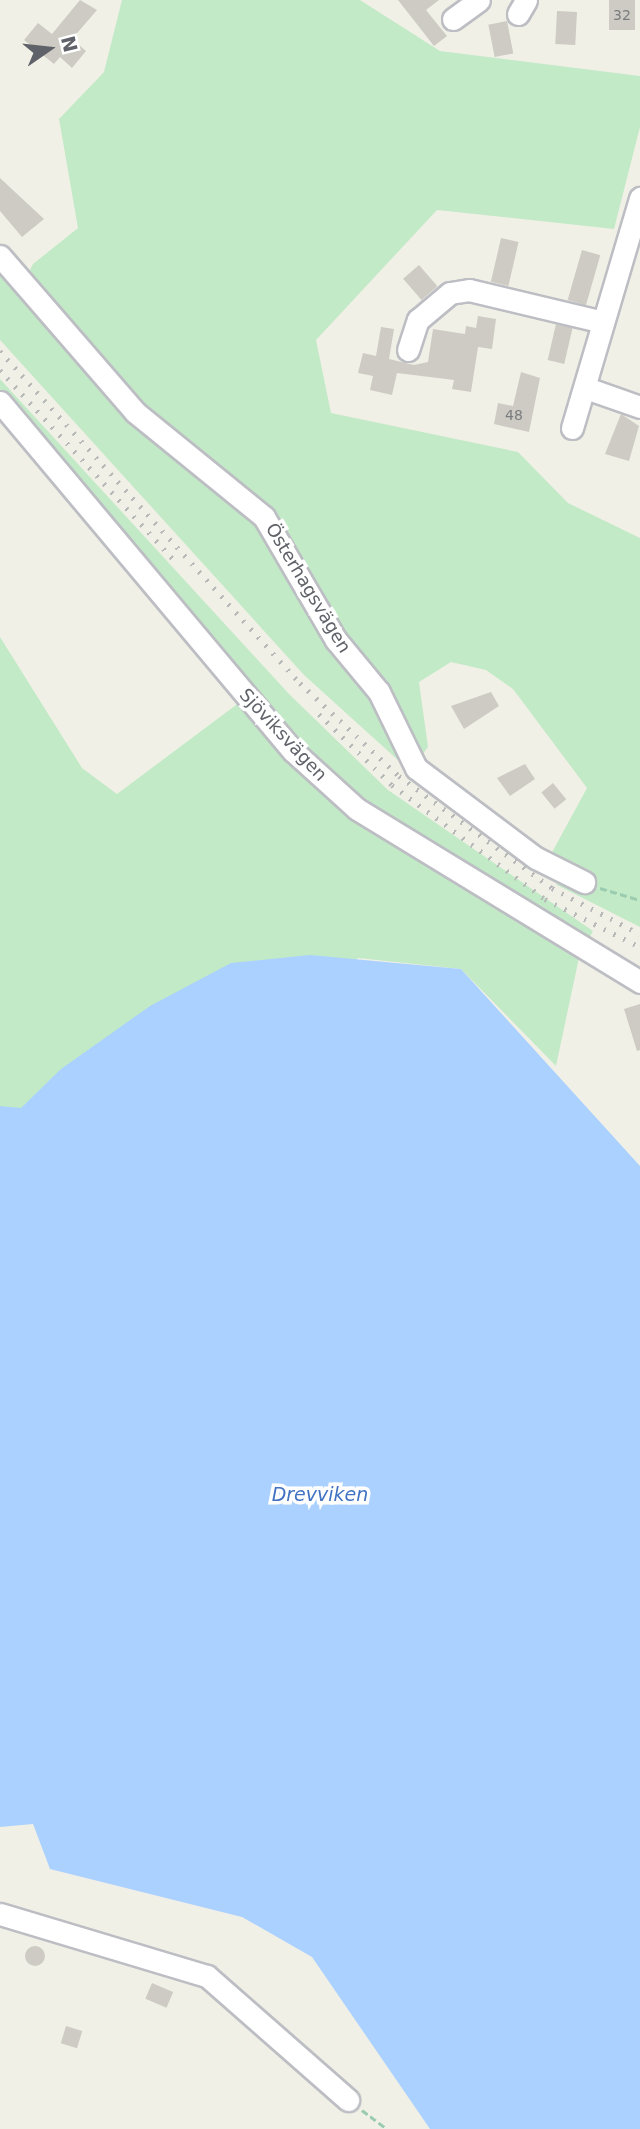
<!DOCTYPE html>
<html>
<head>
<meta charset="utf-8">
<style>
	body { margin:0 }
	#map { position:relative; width:640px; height:2129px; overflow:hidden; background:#f1f0e7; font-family:"DejaVu Sans",sans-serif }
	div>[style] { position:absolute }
	.green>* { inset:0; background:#c3eac7 }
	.water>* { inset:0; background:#aad1ff }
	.building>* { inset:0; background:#cdcbc3; transform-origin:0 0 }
	.round { border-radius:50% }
	.path>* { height:2.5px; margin-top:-1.25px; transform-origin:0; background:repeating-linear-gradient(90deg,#9bccaf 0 7px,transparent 0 10.5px) }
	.roads { filter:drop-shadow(2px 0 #bcbec3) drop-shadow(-2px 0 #bcbec3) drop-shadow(0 2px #bcbec3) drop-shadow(0 -2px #bcbec3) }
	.minor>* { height:21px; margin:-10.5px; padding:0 10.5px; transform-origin:10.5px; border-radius:10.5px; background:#fff }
	.rail>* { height:4.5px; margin-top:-2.25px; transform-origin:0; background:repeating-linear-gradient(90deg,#b8b9b9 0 2px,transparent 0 11px) }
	span { translate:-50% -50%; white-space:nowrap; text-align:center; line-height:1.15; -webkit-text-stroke:7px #fff; paint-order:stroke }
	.number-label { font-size:14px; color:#7a7c7f }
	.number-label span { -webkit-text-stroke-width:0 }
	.street-label { font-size:18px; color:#5f6268 }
	.water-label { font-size:19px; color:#4172c2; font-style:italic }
	.north { position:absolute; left:14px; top:14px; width:70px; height:70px; -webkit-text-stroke:5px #fff; paint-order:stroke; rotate:76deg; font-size:19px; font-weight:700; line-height:28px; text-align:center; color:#5f6268 }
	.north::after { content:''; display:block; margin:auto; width:24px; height:32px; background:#5f6268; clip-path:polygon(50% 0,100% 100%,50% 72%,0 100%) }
</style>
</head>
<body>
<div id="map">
	<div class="green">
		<i style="clip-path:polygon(122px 0,360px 0,440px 51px,640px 76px,640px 127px,614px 229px,437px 210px,316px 340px,331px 413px,518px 452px,568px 503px,640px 538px,640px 927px,557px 885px,550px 856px,587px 788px,513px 689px,486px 670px,451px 662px,419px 682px,428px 747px,410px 771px,304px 675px,0 340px,0 272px,18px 292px,33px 264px,78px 228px,59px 119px,104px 72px)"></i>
		<i style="clip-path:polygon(0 379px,289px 694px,388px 790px,593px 931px,585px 946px,360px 807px,296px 748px,0 397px)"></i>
		<i style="clip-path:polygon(0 637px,82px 768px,117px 794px,240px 702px,290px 757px,580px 953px,556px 1066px,461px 969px,358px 958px,0 1293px)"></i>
	</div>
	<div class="water">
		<i style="clip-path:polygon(310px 955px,461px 969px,640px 1166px,640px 2129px,430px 2129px,312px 1957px,242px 1917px,50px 1869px,33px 1824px,0 1827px,0 1106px,21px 1108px,61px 1069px,150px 1006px,231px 963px)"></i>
	</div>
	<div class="building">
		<i style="clip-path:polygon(80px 0,97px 10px,72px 39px,86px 51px,72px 68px,60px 57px,54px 64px,24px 40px,38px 23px,52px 34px)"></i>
		<i style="clip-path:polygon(398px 0,439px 0,426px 10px,447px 36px,434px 46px)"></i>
		<i style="left:609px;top:0;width:26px;height:30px"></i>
		<i style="left:557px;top:11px;width:20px;height:33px;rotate:3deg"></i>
		<i style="left:507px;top:21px;width:33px;height:19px;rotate:79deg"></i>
		<i style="clip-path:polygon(0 178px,44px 219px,22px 237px,0 211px)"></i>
		<i style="left:501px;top:238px;width:18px;height:45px;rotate:13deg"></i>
		<i style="left:582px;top:250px;width:19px;height:52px;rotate:16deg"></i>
		<i style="left:419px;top:265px;width:28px;height:21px;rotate:49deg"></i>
		<i style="clip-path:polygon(478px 316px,496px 319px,492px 349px,478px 347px,471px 392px,452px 389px,454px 380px,397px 373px,392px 395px,370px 390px,373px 376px,358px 373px,363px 353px,376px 356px,381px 327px,394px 329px,389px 359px,414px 365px,428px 362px,433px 329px,465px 334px,466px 326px,476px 328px)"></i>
		<i style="left:556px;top:324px;width:17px;height:37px;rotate:13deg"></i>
		<i style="clip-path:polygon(521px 372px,540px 378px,529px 432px,494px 424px,498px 403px,513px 406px)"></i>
		<i style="clip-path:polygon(621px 414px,639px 426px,629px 461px,605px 454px)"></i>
		<i style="clip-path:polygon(491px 692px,499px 706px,464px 729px,451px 706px)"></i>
		<i style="clip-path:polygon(525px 764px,535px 779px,510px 796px,497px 778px)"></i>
		<i style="left:553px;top:783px;width:21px;height:15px;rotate:51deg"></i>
		<i style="clip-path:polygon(640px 1004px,640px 1050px,637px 1051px,624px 1009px)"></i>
		<i class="round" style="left:25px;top:1946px;width:20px;height:20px"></i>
		<i style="left:152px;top:1983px;width:23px;height:17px;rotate:23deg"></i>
		<i style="left:66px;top:2026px;width:17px;height:18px;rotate:17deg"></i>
	</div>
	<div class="path">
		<i style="left:600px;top:888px;width:42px;rotate:16.7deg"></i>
		<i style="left:362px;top:2110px;width:31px;rotate:37deg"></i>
	</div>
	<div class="roads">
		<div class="minor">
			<i style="left:518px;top:14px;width:16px;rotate:-60deg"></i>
			<i style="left:453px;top:19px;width:32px;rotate:-36deg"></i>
			<i style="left:0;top:256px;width:206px;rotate:49.1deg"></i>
			<i style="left:135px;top:412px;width:166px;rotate:39.1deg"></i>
			<i style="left:264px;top:517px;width:143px;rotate:59.7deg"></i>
			<i style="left:336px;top:640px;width:67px;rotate:50.4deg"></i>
			<i style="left:379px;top:692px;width:85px;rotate:64deg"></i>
			<i style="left:416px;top:768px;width:150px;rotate:36.9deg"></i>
			<i style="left:536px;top:858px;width:54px;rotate:26.6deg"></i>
			<i style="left:408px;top:350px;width:32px;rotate:-72deg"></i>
			<i style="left:418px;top:320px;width:42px;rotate:-40.2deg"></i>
			<i style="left:450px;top:293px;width:19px;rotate:-9deg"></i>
			<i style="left:469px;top:290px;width:138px;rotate:13.4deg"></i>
			<i style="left:586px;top:388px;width:57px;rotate:19.4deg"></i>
			<i style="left:0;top:402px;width:456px;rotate:50deg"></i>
			<i style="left:293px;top:751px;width:86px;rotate:42.2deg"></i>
			<i style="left:357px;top:809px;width:332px;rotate:31.4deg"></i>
			<i style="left:572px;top:428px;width:240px;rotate:-73.5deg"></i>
			<i style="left:0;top:1914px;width:216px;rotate:16.7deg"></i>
			<i style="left:207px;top:1976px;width:188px;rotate:41.3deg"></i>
		</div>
	</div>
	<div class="rail">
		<i style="left:0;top:351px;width:447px;rotate:47.9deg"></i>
		<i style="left:300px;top:683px;width:136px;rotate:43.2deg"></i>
		<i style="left:399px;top:776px;width:190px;rotate:36.2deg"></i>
		<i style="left:552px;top:888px;width:99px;rotate:27.6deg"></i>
		<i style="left:0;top:370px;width:259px;rotate:47.5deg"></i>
		<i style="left:319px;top:714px;width:102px;rotate:44.2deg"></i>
		<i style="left:392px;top:785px;width:191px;rotate:36.7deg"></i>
		<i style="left:545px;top:899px;width:106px;rotate:26.8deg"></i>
	</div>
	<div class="number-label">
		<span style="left:622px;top:15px">32</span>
		<span style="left:514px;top:415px">48</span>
	</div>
	<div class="street-label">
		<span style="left:308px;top:588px;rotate:59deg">Österhagsvägen</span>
		<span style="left:283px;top:735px;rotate:47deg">Sjöviksvägen</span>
	</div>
	<div class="water-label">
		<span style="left:320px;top:1495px">Drevviken</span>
	</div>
	<div class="north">N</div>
</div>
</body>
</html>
